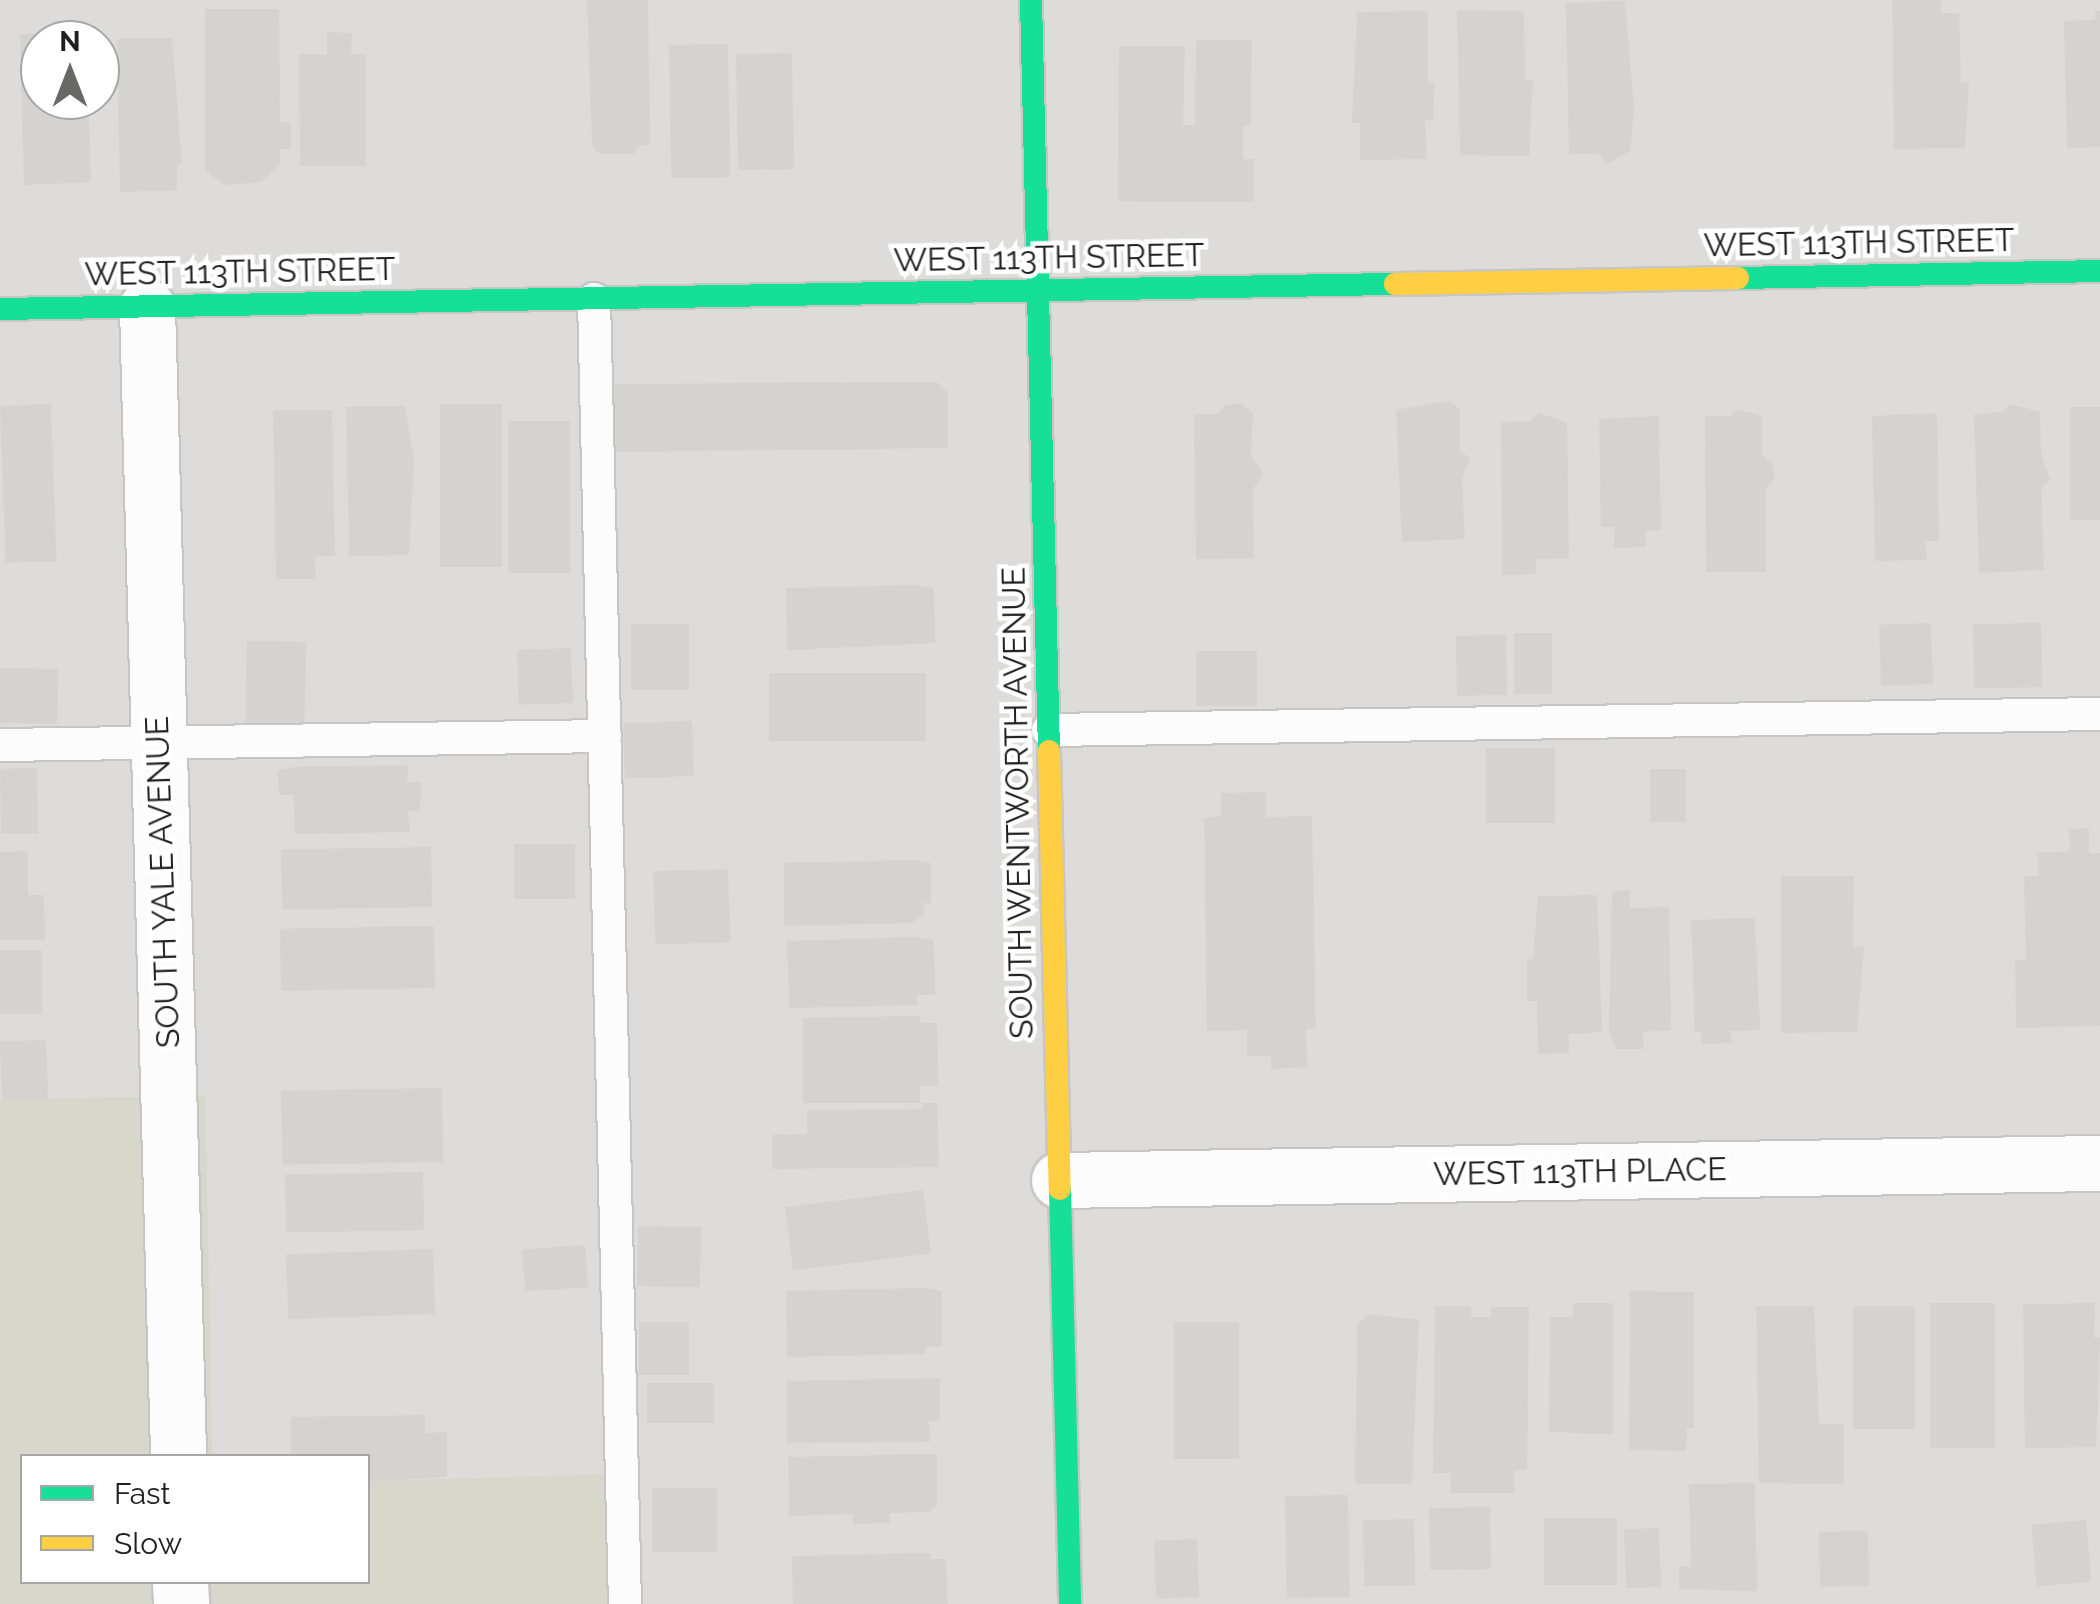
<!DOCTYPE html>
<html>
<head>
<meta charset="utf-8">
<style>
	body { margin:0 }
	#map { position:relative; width:2100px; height:1604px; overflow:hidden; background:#eeede9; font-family:Raleway,sans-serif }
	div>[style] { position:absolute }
	.residential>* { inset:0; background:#dddcda }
	.construction>* { inset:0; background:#d7d8cb }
	.building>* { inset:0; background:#d5d3d0; transform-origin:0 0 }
	.roads { filter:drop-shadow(2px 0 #c7c6c5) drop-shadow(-2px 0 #c7c6c5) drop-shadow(0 2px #c7c6c5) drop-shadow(0 -2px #c7c6c5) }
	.lane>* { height:32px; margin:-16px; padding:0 16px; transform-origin:16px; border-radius:16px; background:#fcfcfc }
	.street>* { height:55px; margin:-27.5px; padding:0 27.5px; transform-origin:27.5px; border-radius:27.5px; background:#fcfcfc }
	.fast>* { height:22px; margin:-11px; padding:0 11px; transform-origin:11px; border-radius:11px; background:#16e098 }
	.slow>* { height:22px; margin:-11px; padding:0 11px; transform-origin:11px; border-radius:11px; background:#ffcf43 }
	span { translate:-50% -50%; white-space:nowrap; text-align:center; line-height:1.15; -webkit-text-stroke:9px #fff; paint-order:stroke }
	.street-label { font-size:32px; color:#202020 }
	.legend { position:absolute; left:20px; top:1454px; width:350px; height:130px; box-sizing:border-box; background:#fff; border:2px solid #a6a6a6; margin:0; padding:12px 18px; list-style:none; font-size:30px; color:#202020 }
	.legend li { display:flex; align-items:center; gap:20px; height:50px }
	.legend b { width:50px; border:2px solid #a6a6a6 }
	.north { position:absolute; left:20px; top:20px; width:100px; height:100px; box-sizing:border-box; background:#fff; border:2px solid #a6a6a6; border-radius:50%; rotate:0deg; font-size:28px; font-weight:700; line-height:40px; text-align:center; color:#202020 }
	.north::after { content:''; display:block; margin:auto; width:35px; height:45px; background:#686866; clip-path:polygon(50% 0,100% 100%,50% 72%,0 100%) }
</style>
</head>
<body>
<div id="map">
	<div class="residential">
		<i style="clip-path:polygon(evenodd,0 0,2100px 0,2100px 1604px,625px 1604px,621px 1473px,368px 1481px,368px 1456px,213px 1456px,204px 1095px,0 1099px,0 0,40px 40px,100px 40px,100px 100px,40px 100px,40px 40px)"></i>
	</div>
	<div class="construction">
		<i style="clip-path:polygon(205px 1095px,213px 1456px,22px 1456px,22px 1582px,368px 1582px,368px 1481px,622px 1473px,625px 1604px,0 1604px,0 1099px)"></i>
	</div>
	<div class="building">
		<i style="clip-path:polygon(587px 0,648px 0,650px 144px,637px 146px,634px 154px,600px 154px,592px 146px)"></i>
		<i style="clip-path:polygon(1892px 0,1941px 0,1941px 13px,1959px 13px,1961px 83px,1969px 82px,1965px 148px,1894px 149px)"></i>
		<i style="clip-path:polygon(1625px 1px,1634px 110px,1630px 151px,1607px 164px,1599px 154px,1569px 154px,1566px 3px)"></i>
		<i style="clip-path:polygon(205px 9px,279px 9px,280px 122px,291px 122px,291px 149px,280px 149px,280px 165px,261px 182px,224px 185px,205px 170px)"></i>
		<i style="clip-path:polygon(1457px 10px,1524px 11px,1525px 80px,1533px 80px,1529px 156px,1460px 155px)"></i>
		<i style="clip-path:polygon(1428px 11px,1428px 83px,1434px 83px,1433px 121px,1425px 120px,1427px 159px,1360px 160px,1360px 123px,1352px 123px,1357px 12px)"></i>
		<i style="clip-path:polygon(2095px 11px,2100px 11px,2100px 147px,2067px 148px,2064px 21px,2095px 20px)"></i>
		<i style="clip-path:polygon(327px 32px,352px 33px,351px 54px,366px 54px,366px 166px,300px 166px,299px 54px,327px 55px)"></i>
		<i style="clip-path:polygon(86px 33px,86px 40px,40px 40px,40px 100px,88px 100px,91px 182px,24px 185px,20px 34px)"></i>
		<i style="clip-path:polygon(172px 38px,182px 164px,177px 164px,177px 190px,120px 192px,117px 39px)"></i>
		<i style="clip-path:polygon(1196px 40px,1252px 40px,1251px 126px,1243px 126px,1243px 159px,1254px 159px,1254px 202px,1118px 201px,1119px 46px,1185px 46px,1183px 125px,1195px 125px)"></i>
		<i style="left:728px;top:44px;width:133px;height:59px;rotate:89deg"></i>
		<i style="left:792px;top:53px;width:116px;height:56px;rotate:89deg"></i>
		<i style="clip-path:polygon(937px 382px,948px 393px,948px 448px,614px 452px,614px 384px)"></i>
		<i style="clip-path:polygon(1450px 401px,1460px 409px,1460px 451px,1470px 458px,1462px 480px,1465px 539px,1402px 542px,1396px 410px)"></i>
		<i style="clip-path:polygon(1241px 403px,1253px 412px,1251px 455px,1263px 474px,1253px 489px,1254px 558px,1196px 559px,1194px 414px,1218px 414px,1225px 405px)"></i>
		<i style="left:51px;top:404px;width:157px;height:51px;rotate:88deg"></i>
		<i style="left:502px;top:404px;width:163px;height:62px;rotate:90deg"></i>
		<i style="clip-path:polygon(2011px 404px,2040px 412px,2041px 453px,2050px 480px,2041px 488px,2044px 570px,1979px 573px,1974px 414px,2003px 412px)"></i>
		<i style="clip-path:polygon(405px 406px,414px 461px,409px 555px,349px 556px,346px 407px)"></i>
		<i style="left:2100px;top:407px;width:113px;height:30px;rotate:90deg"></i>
		<i style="clip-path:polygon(1737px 409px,1762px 416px,1762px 455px,1772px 463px,1775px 479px,1766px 488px,1766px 572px,1706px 572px,1705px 416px,1730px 416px)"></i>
		<i style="clip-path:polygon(273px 410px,332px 410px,335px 556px,315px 557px,316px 579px,276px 579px)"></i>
		<i style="clip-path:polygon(1539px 413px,1567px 422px,1569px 558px,1536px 559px,1536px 574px,1502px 575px,1501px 422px,1531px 421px)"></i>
		<i style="clip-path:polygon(1937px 413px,1939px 541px,1925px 541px,1927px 560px,1875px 561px,1872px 416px)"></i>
		<i style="clip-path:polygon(1659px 416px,1661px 530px,1646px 531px,1646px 547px,1614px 548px,1615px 527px,1601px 527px,1599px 419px)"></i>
		<i style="left:570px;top:421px;width:152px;height:62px;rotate:90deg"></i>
		<i style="clip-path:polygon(915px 585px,934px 588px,935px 643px,787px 650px,786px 588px)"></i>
		<i style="left:1931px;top:623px;width:61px;height:52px;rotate:88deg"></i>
		<i style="left:2041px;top:623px;width:64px;height:68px;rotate:89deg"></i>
		<i style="left:631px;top:624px;width:58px;height:66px"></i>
		<i style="left:1552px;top:633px;width:61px;height:38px;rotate:90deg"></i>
		<i style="left:1506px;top:635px;width:60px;height:50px;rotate:89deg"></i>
		<i style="left:247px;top:641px;width:59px;height:83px;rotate:1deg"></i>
		<i style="left:571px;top:648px;width:55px;height:54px;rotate:88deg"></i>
		<i style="left:1257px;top:651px;width:55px;height:61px;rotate:90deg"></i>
		<i style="left:0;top:668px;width:58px;height:55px;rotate:1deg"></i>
		<i style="left:926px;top:673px;width:68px;height:157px;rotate:90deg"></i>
		<i style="left:692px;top:721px;width:55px;height:69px;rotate:88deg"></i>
		<i style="left:1486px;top:748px;width:69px;height:75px"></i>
		<i style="clip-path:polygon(408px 765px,407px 782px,421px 782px,420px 811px,408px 811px,410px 832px,295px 834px,294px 795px,279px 795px,278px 771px,294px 767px)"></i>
		<i style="left:37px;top:768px;width:65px;height:37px;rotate:89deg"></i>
		<i style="left:1650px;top:769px;width:36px;height:53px"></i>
		<i style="clip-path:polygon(1266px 792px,1266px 817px,1312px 816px,1316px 1029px,1306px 1029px,1307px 1067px,1271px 1069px,1271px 1056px,1247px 1056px,1247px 1030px,1207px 1031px,1204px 818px,1221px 816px,1221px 793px)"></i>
		<i style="clip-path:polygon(2089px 828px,2089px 853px,2100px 853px,2100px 1026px,2016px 1028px,2015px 960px,2026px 959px,2024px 876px,2039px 876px,2037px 853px,2070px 851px,2069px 829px)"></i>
		<i style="left:514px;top:844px;width:61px;height:55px"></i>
		<i style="left:431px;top:847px;width:60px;height:150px;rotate:89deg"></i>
		<i style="clip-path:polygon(28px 851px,28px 895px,44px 895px,45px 940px,0 940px,0 852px)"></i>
		<i style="clip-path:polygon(913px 860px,931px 863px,931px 903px,923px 903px,925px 914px,912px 923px,784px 926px,784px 863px)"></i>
		<i style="left:728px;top:869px;width:73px;height:75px;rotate:88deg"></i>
		<i style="clip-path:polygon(1781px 876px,1854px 876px,1853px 947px,1864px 946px,1857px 1032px,1781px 1033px)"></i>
		<i style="clip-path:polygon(1630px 890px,1630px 908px,1669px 907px,1671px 1030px,1643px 1032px,1644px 1049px,1616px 1049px,1609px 1031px,1612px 891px)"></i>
		<i style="clip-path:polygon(1597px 895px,1602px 1032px,1569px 1034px,1569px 1053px,1538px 1054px,1537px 1001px,1527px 1001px,1527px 959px,1533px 959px,1538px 896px)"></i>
		<i style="clip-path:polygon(1755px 918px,1760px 1030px,1730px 1031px,1732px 1043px,1702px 1044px,1701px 1031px,1695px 1032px,1691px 920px)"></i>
		<i style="left:434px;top:926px;width:62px;height:154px;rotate:89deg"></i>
		<i style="clip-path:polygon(914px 937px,934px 940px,935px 995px,917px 995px,917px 1005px,789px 1008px,787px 941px)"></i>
		<i style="left:0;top:950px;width:42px;height:64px"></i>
		<i style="clip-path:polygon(920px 1016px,921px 1023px,937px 1023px,938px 1086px,920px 1086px,920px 1103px,803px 1103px,803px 1018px)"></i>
		<i style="left:46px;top:1040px;width:59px;height:46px;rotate:88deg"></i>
		<i style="left:442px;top:1088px;width:74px;height:161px;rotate:89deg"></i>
		<i style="clip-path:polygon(922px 1103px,937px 1103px,939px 1167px,772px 1169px,772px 1135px,807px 1134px,807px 1110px,922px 1109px)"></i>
		<i style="left:423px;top:1172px;width:58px;height:138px;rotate:89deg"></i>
		<i style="left:923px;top:1190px;width:64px;height:139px;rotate:83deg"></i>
		<i style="left:638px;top:1226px;width:63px;height:60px;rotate:1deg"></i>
		<i style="left:585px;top:1245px;width:42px;height:63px;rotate:86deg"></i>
		<i style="left:433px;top:1249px;width:65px;height:147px;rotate:88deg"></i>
		<i style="clip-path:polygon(922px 1288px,942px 1291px,942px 1346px,925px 1347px,926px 1354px,787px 1357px,786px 1291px)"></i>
		<i style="clip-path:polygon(1630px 1291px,1694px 1292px,1694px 1428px,1687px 1428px,1686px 1451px,1629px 1450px)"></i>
		<i style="clip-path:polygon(1573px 1303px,1613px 1303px,1613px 1434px,1549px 1432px,1550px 1317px,1573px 1317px)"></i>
		<i style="left:1930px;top:1303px;width:65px;height:145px"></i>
		<i style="clip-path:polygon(2095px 1303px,2094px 1338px,2100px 1338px,2096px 1447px,2025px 1448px,2023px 1304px)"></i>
		<i style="clip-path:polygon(1435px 1306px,1471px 1306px,1471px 1317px,1491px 1317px,1491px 1307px,1529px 1307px,1527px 1470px,1514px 1470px,1514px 1493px,1450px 1493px,1451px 1473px,1433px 1473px)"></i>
		<i style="clip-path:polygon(1756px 1306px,1814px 1306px,1819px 1424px,1844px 1424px,1844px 1484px,1759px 1483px)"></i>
		<i style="left:1915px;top:1306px;width:123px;height:62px;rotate:90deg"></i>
		<i style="clip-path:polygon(1368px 1314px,1419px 1320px,1412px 1484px,1355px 1484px,1357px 1325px)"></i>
		<i style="left:639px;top:1322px;width:50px;height:53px"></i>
		<i style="left:1174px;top:1322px;width:65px;height:137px"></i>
		<i style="clip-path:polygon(940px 1378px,940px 1421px,929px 1421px,930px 1442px,787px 1443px,787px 1381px)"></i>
		<i style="left:714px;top:1383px;width:40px;height:67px;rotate:90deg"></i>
		<i style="clip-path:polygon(425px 1415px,425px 1433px,447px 1432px,447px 1477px,368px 1482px,368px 1456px,291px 1456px,291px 1417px)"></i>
		<i style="clip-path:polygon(937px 1454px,937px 1506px,929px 1512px,890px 1513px,890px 1523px,853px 1524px,853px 1514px,789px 1516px,788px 1457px)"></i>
		<i style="clip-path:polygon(1755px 1483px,1757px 1591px,1679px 1589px,1679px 1566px,1691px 1567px,1689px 1484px)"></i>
		<i style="left:717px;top:1488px;width:64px;height:65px;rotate:90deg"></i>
		<i style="left:1348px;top:1495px;width:102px;height:63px;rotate:89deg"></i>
		<i style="left:1490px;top:1507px;width:62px;height:61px;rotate:89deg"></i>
		<i style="left:1544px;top:1518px;width:73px;height:67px"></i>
		<i style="left:1414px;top:1519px;width:66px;height:51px;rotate:89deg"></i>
		<i style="left:2086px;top:1520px;width:62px;height:55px;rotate:85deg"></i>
		<i style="left:1659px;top:1528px;width:59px;height:35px;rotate:88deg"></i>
		<i style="left:1868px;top:1531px;width:55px;height:49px;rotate:89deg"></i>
		<i style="left:1197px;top:1539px;width:58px;height:43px;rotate:88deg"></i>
		<i style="clip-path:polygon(930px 1553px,930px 1559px,946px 1559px,948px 1604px,793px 1604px,792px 1556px)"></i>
	</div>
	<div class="roads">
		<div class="lane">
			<i style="left:594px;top:299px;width:1305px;rotate:88.64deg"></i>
			<i style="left:1048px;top:730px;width:1052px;rotate:-0.87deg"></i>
			<i style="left:0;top:745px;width:605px;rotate:-0.85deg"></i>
		</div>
		<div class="street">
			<i style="left:147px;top:307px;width:1149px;rotate:88.45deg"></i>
			<i style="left:1059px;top:1180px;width:1041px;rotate:-0.94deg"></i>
			<i style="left:180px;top:1582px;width:22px;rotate:87deg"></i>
		</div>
		<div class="fast">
			<i style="left:1031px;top:0;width:751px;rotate:88.63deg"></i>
			<i style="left:1738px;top:278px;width:362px;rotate:-1.1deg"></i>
			<i style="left:0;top:309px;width:1395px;rotate:-1.03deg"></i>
			<i style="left:1060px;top:1189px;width:415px;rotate:88.6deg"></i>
		</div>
		<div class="slow">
			<i style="left:1395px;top:284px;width:343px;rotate:-1deg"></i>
			<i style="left:1049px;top:751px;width:438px;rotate:88.6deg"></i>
		</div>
	</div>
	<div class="street-label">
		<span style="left:1859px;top:243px;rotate:-1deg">WEST 113TH STREET</span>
		<span style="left:1049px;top:258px;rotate:-1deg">WEST 113TH STREET</span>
		<span style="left:240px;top:272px;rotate:-1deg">WEST 113TH STREET</span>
		<span style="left:1018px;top:803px;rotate:-91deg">SOUTH WENTWORTH AVENUE</span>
		<span style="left:163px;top:882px;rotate:-92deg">SOUTH YALE AVENUE</span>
		<span style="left:1580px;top:1172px;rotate:-1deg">WEST 113TH PLACE</span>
	</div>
	<ul class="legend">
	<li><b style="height:12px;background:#16e098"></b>Fast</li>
	<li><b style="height:12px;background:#ffcf43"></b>Slow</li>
	</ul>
	<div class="north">N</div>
</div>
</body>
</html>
